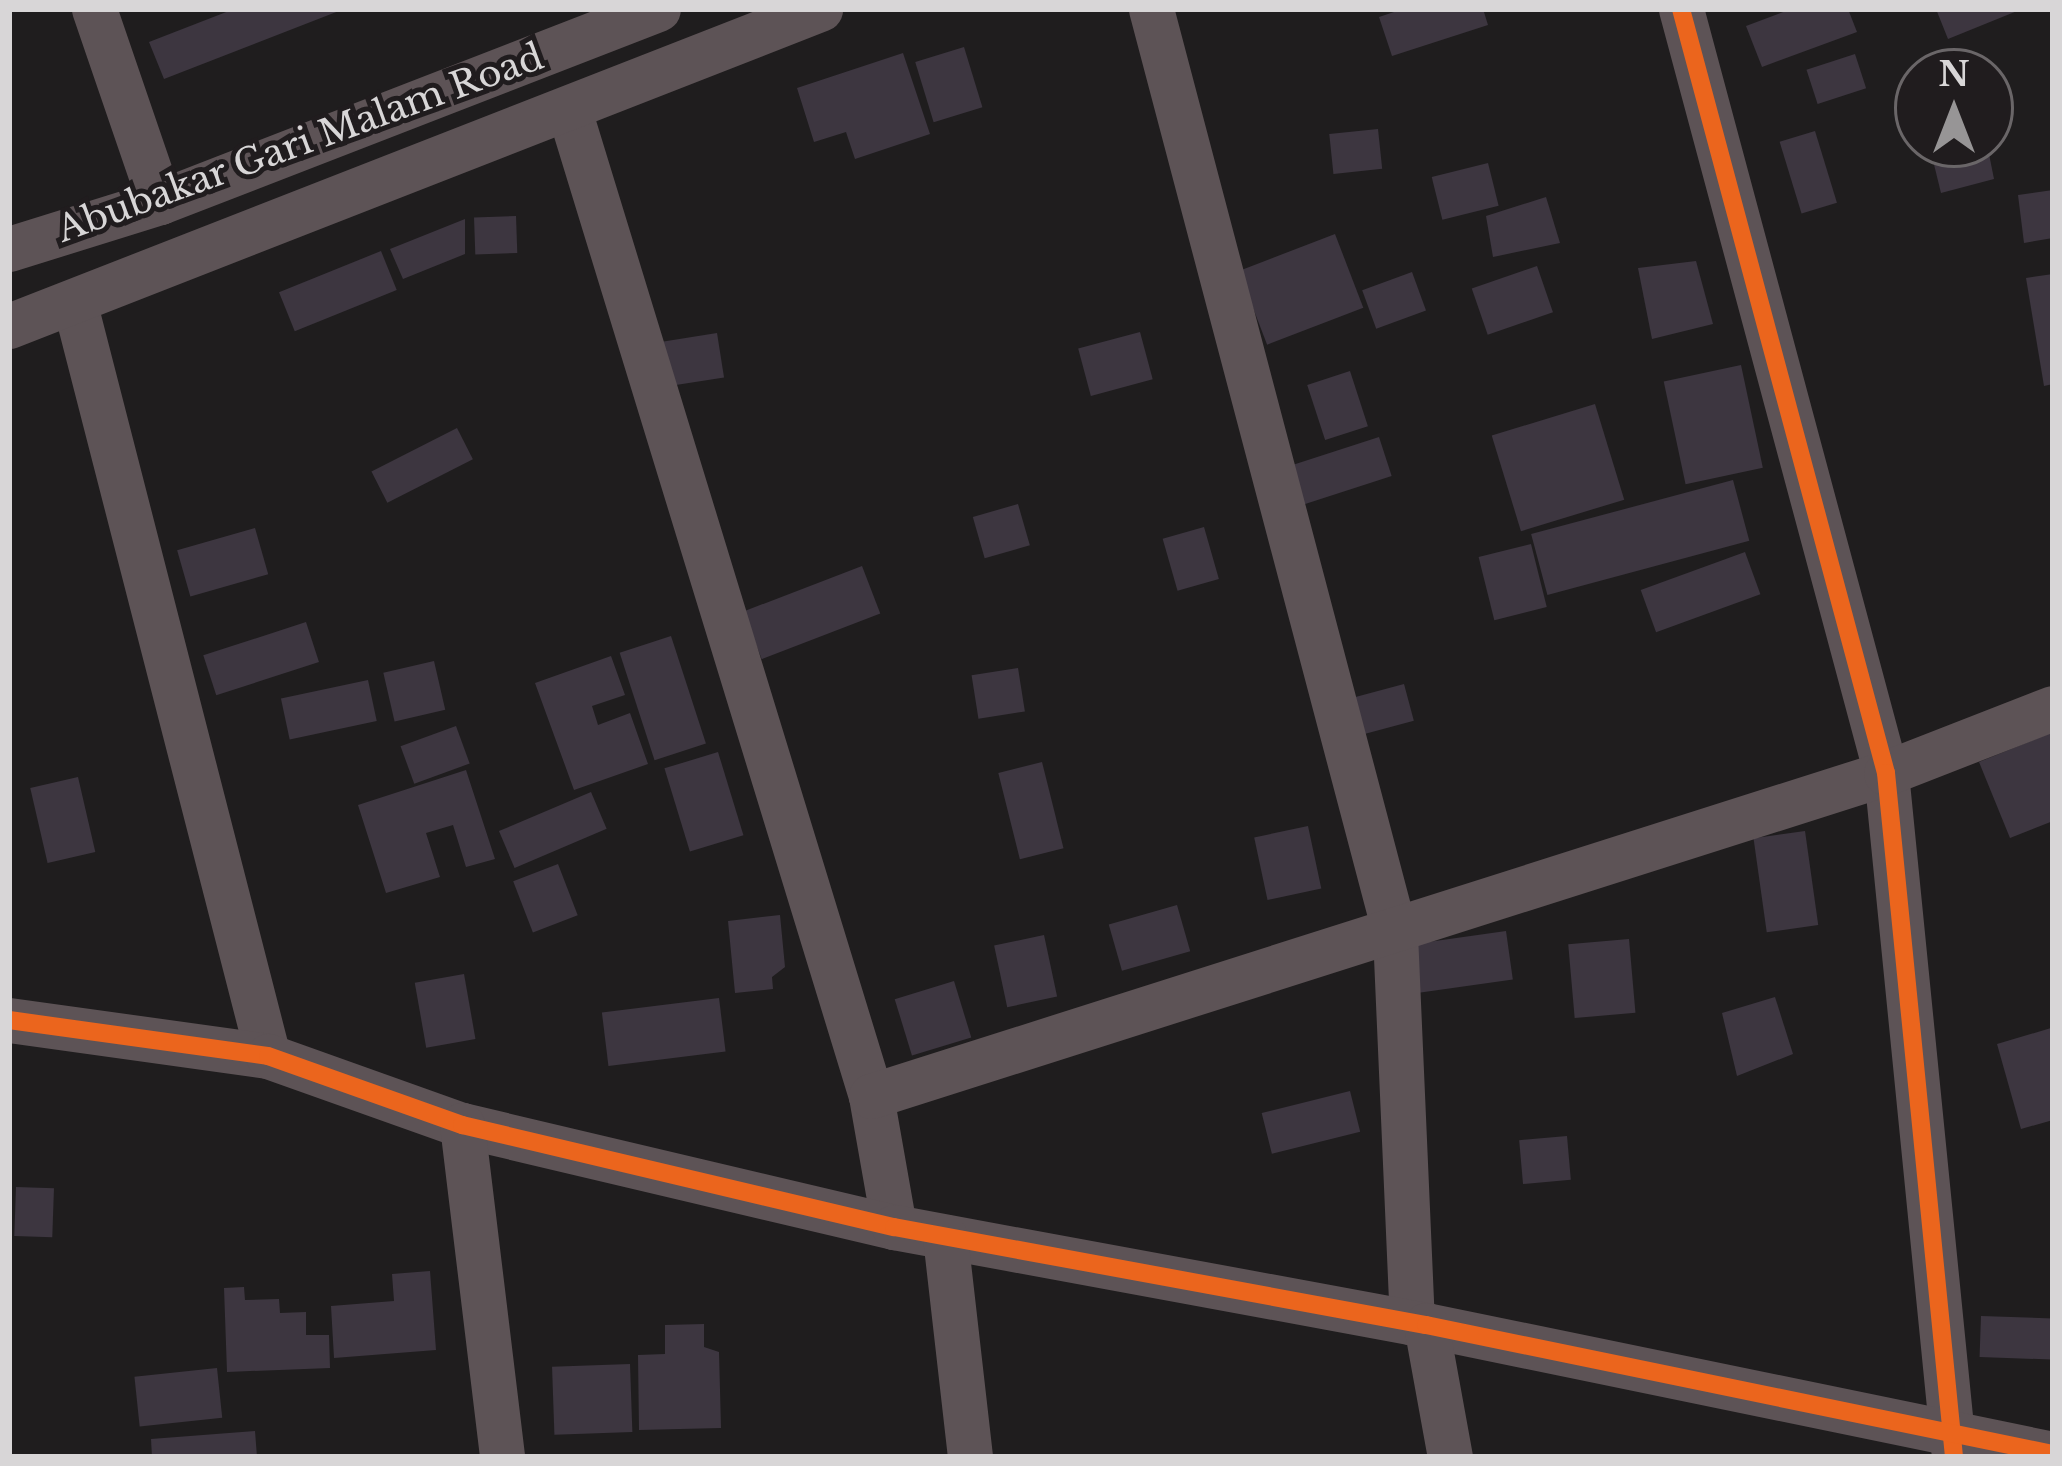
<!DOCTYPE html>
<html>
<head>
<meta charset="utf-8">
<style>
	body { margin:0 }
	#map { position:relative; width:2062px; height:1466px; overflow:hidden; background:#1f1d1e; font-family:"Libre Baskerville",serif }
	div>[style] { position:absolute }
	.building>* { inset:0; background:#3d3640; transform-origin:0 0 }
	.minor>* { height:45px; margin:-22.5px; padding:0 22.5px; transform-origin:22.5px; border-radius:22.5px; background:#5d5356 }
	.cycleway>* { height:18px; margin:-9px; padding:0 9px; transform-origin:9px; border-radius:9px; background:#eb651d }
	span { translate:-50% -50%; white-space:nowrap; text-align:center; line-height:1.15; -webkit-text-stroke:10px #201c1e; paint-order:stroke }
	.street-label { font-size:36px; color:#d8d6d7 }
	.frame { position:absolute; inset:0; border:12px solid #d8d6d7; pointer-events:none }
	.north { position:absolute; left:1894px; top:48px; width:120px; height:120px; box-sizing:border-box; background:#201c1e; border:3px solid #6a6668; border-radius:50%; rotate:0deg; font-size:33px; font-weight:700; line-height:48px; text-align:center; color:#d8d6d7 }
	.north::after { content:''; display:block; margin:auto; width:42px; height:54px; background:#979596; clip-path:polygon(50% 0,100% 100%,50% 72%,0 100%) }
</style>
</head>
<body>
<div id="map">
	<div class="building">
		<i style="clip-path:polygon(234px 9px,344px 9px,164px 79px,149px 42px)"></i>
		<i style="clip-path:polygon(1403px 9px,1483px 9px,1488px 25px,1392px 56px,1379px 17px)"></i>
		<i style="clip-path:polygon(1791px 9px,1848px 9px,1857px 32px,1762px 67px,1746px 26px)"></i>
		<i style="clip-path:polygon(1936px 9px,2022px 9px,1948px 39px)"></i>
		<i style="left:964px;top:47px;width:63px;height:51px;rotate:73deg"></i>
		<i style="clip-path:polygon(903px 53px,930px 134px,855px 159px,846px 132px,814px 142px,797px 88px)"></i>
		<i style="left:1855px;top:54px;width:36px;height:51px;rotate:72deg"></i>
		<i style="left:1378px;top:129px;width:40px;height:49px;rotate:84deg"></i>
		<i style="left:1815px;top:131px;width:75px;height:37px;rotate:73deg"></i>
		<i style="clip-path:polygon(1929px 144px,1987px 144px,1994px 179px,1941px 193px)"></i>
		<i style="left:1488px;top:163px;width:44px;height:58px;rotate:76deg"></i>
		<i style="clip-path:polygon(2053px 190px,2053px 238px,2024px 243px,2018px 195px)"></i>
		<i style="clip-path:polygon(1546px 197px,1560px 243px,1493px 257px,1486px 216px)"></i>
		<i style="left:516px;top:216px;width:37px;height:42px;rotate:88deg"></i>
		<i style="clip-path:polygon(465px 219px,465px 254px,403px 279px,390px 249px)"></i>
		<i style="left:1335px;top:234px;width:79px;height:103px;rotate:69deg"></i>
		<i style="left:381px;top:251px;width:42px;height:110px;rotate:68deg"></i>
		<i style="clip-path:polygon(1696px 261px,1713px 324px,1652px 339px,1638px 268px)"></i>
		<i style="left:1537px;top:266px;width:49px;height:69px;rotate:71deg"></i>
		<i style="left:1412px;top:272px;width:41px;height:53px;rotate:70deg"></i>
		<i style="clip-path:polygon(2053px 274px,2053px 384px,2044px 386px,2026px 278px)"></i>
		<i style="left:1140px;top:332px;width:49px;height:64px;rotate:75deg"></i>
		<i style="left:717px;top:333px;width:45px;height:65px;rotate:81deg"></i>
		<i style="left:1741px;top:365px;width:105px;height:79px;rotate:78deg"></i>
		<i style="left:1350px;top:371px;width:58px;height:45px;rotate:72deg"></i>
		<i style="left:1595px;top:404px;width:100px;height:108px;rotate:73deg"></i>
		<i style="left:457px;top:428px;width:35px;height:96px;rotate:63deg"></i>
		<i style="left:1379px;top:437px;width:41px;height:108px;rotate:72deg"></i>
		<i style="left:1733px;top:480px;width:63px;height:209px;rotate:75deg"></i>
		<i style="left:1018px;top:504px;width:43px;height:47px;rotate:74deg"></i>
		<i style="left:1204px;top:527px;width:54px;height:43px;rotate:74deg"></i>
		<i style="left:255px;top:528px;width:48px;height:81px;rotate:74deg"></i>
		<i style="left:1531px;top:544px;width:65px;height:54px;rotate:76deg"></i>
		<i style="left:1745px;top:552px;width:45px;height:111px;rotate:70deg"></i>
		<i style="left:862px;top:566px;width:51px;height:127px;rotate:69deg"></i>
		<i style="left:306px;top:622px;width:42px;height:108px;rotate:72deg"></i>
		<i style="left:671px;top:636px;width:113px;height:54px;rotate:72deg"></i>
		<i style="clip-path:polygon(611px 656px,625px 695px,592px 706px,598px 725px,630px 713px,648px 764px,574px 790px,535px 683px)"></i>
		<i style="left:434px;top:661px;width:50px;height:52px;rotate:77deg"></i>
		<i style="left:1018px;top:668px;width:44px;height:47px;rotate:81deg"></i>
		<i style="left:368px;top:680px;width:42px;height:89px;rotate:78deg"></i>
		<i style="left:1404px;top:684px;width:38px;height:55px;rotate:75deg"></i>
		<i style="left:456px;top:726px;width:40px;height:59px;rotate:70deg"></i>
		<i style="clip-path:polygon(2053px 732px,2053px 821px,2010px 838px,1979px 762px)"></i>
		<i style="left:718px;top:752px;width:87px;height:56px;rotate:73deg"></i>
		<i style="left:1042px;top:762px;width:89px;height:45px;rotate:76deg"></i>
		<i style="clip-path:polygon(466px 770px,495px 859px,466px 867px,453px 825px,426px 833px,440px 877px,386px 893px,358px 805px)"></i>
		<i style="left:78px;top:777px;width:77px;height:49px;rotate:77deg"></i>
		<i style="left:591px;top:792px;width:40px;height:100px;rotate:67deg"></i>
		<i style="left:1308px;top:826px;width:64px;height:55px;rotate:78deg"></i>
		<i style="left:1805px;top:831px;width:95px;height:52px;rotate:82deg"></i>
		<i style="left:558px;top:864px;width:55px;height:48px;rotate:69deg"></i>
		<i style="left:1177px;top:905px;width:48px;height:71px;rotate:74deg"></i>
		<i style="clip-path:polygon(780px 915px,785px 967px,772px 977px,773px 989px,735px 993px,728px 921px)"></i>
		<i style="left:1506px;top:931px;width:49px;height:102px;rotate:82deg"></i>
		<i style="left:1044px;top:935px;width:63px;height:51px;rotate:78deg"></i>
		<i style="left:1629px;top:939px;width:74px;height:61px;rotate:85deg"></i>
		<i style="left:464px;top:974px;width:66px;height:50px;rotate:80deg"></i>
		<i style="left:954px;top:981px;width:59px;height:62px;rotate:73deg"></i>
		<i style="clip-path:polygon(1775px 997px,1793px 1054px,1737px 1076px,1722px 1013px)"></i>
		<i style="left:719px;top:998px;width:54px;height:118px;rotate:83deg"></i>
		<i style="clip-path:polygon(2051px 1028px,2053px 1120px,2021px 1129px,1997px 1044px)"></i>
		<i style="left:1350px;top:1091px;width:42px;height:91px;rotate:76deg"></i>
		<i style="left:1567px;top:1136px;width:44px;height:48px;rotate:85deg"></i>
		<i style="left:16px;top:1187px;width:38px;height:49px;rotate:2deg"></i>
		<i style="clip-path:polygon(430px 1271px,436px 1350px,334px 1358px,331px 1306px,394px 1301px,392px 1274px)"></i>
		<i style="clip-path:polygon(244px 1287px,245px 1300px,279px 1299px,280px 1313px,306px 1312px,306px 1335px,329px 1335px,330px 1368px,227px 1372px,224px 1288px)"></i>
		<i style="left:1981px;top:1316px;width:72px;height:41px;rotate:2deg"></i>
		<i style="clip-path:polygon(704px 1324px,704px 1347px,719px 1352px,721px 1428px,639px 1430px,638px 1355px,665px 1354px,665px 1325px)"></i>
		<i style="left:630px;top:1364px;width:68px;height:78px;rotate:88deg"></i>
		<i style="left:217px;top:1368px;width:50px;height:83px;rotate:84deg"></i>
		<i style="clip-path:polygon(255px 1431px,257px 1457px,152px 1457px,151px 1439px)"></i>
	</div>
	<div class="minor">
		<i style="left:94px;top:9px;width:204px;rotate:71.1deg"></i>
		<i style="left:1151px;top:9px;width:957px;rotate:75.22deg"></i>
		<i style="left:1395px;top:934px;width:389px;rotate:87.5deg"></i>
		<i style="left:1681px;top:9px;width:791px;rotate:74.98deg"></i>
		<i style="left:1886px;top:773px;width:687px;rotate:84.32deg"></i>
		<i style="left:569px;top:110px;width:1031px;rotate:72.97deg"></i>
		<i style="left:871px;top:1096px;width:133px;rotate:80deg"></i>
		<i style="left:9px;top:249px;width:158px;rotate:-17.3deg"></i>
		<i style="left:160px;top:202px;width:534px;rotate:-21.18deg"></i>
		<i style="left:75px;top:305px;width:775px;rotate:75.59deg"></i>
		<i style="left:9px;top:326px;width:871px;rotate:-21.35deg"></i>
		<i style="left:9px;top:1020px;width:261px;rotate:7.9deg"></i>
		<i style="left:268px;top:1056px;width:206px;rotate:19.6deg"></i>
		<i style="left:462px;top:1125px;width:444px;rotate:13.3deg"></i>
		<i style="left:894px;top:1227px;width:541px;rotate:10.44deg"></i>
		<i style="left:1426px;top:1325px;width:640px;rotate:11.63deg"></i>
		<i style="left:871px;top:1096px;width:1065px;rotate:-17.65deg"></i>
		<i style="left:1886px;top:773px;width:179px;rotate:-21.3deg"></i>
		<i style="left:462px;top:1125px;width:334px;rotate:83.1deg"></i>
		<i style="left:945px;top:1237px;width:221px;rotate:83.5deg"></i>
		<i style="left:1426px;top:1325px;width:134px;rotate:79.7deg"></i>
	</div>
	<div class="cycleway">
		<i style="left:1681px;top:9px;width:791px;rotate:74.98deg"></i>
		<i style="left:1886px;top:773px;width:687px;rotate:84.32deg"></i>
		<i style="left:9px;top:1020px;width:261px;rotate:7.9deg"></i>
		<i style="left:268px;top:1056px;width:206px;rotate:19.6deg"></i>
		<i style="left:462px;top:1125px;width:444px;rotate:13.3deg"></i>
		<i style="left:894px;top:1227px;width:541px;rotate:10.44deg"></i>
		<i style="left:1426px;top:1325px;width:640px;rotate:11.63deg"></i>
	</div>
	<div class="street-label">
		<span style="left:300px;top:143px;rotate:-20deg">Abubakar Gari Malam Road</span>
	</div>
	<div class="frame"></div>
	<div class="north">N</div>
</div>
</body>
</html>
